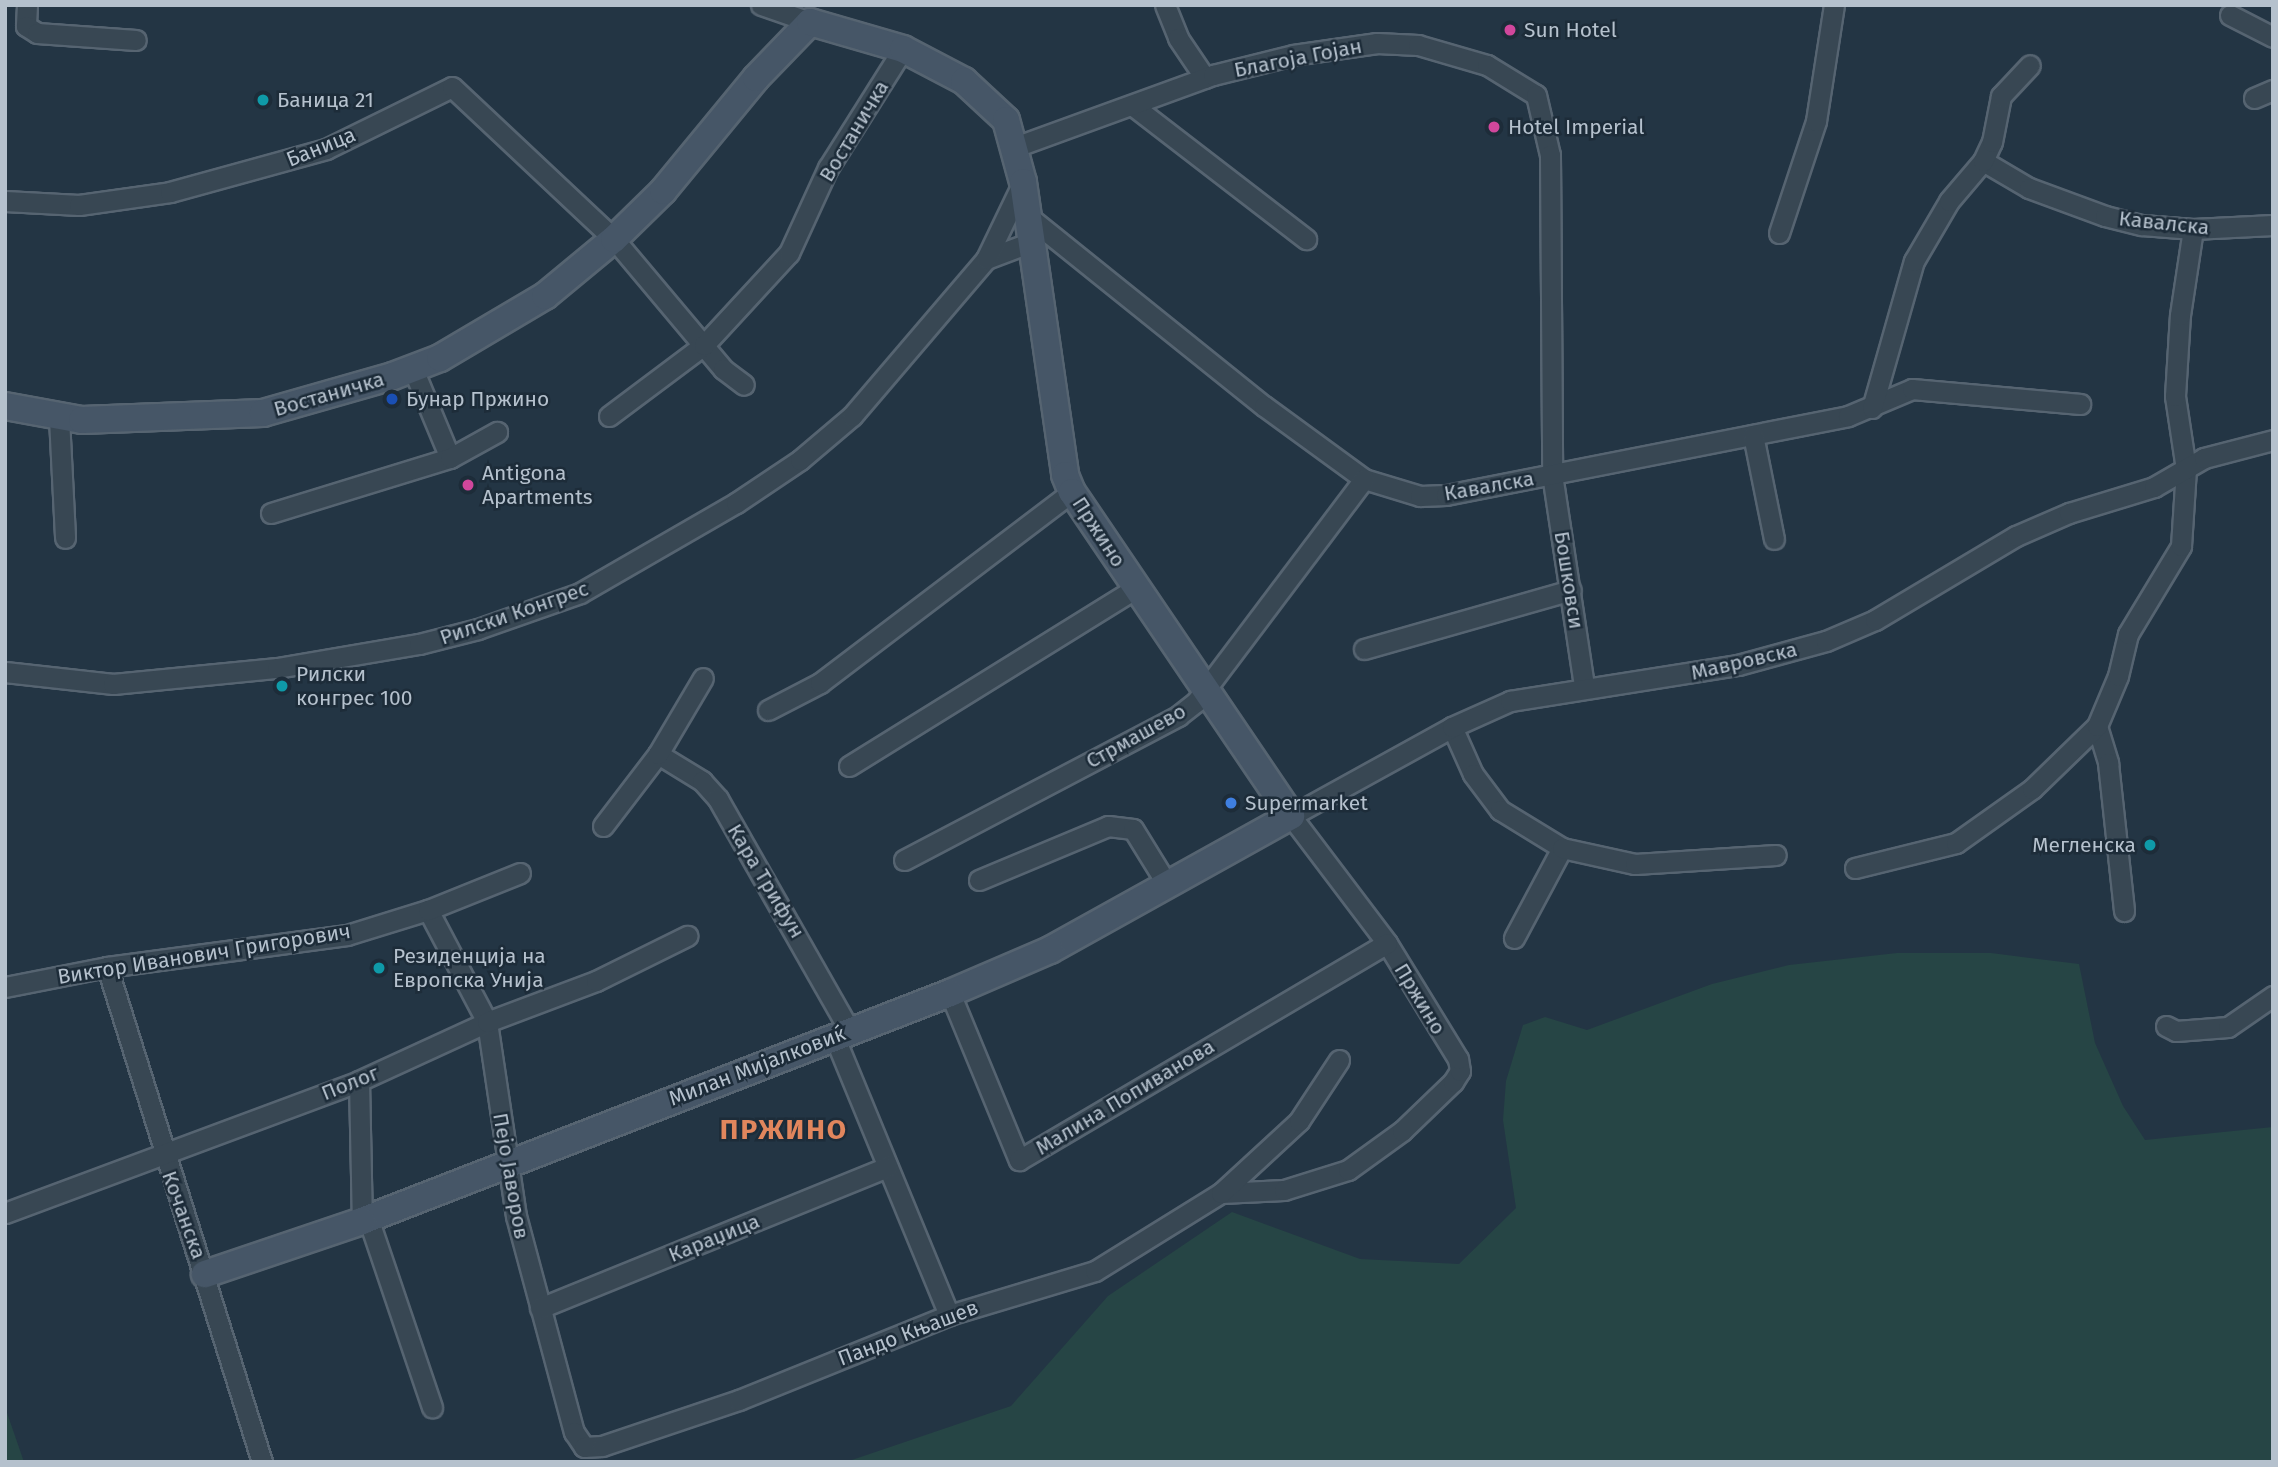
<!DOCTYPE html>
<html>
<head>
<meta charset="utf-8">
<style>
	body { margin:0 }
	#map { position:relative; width:2278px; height:1467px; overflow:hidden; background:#233544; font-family:"Fira Sans",sans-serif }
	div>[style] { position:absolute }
	.green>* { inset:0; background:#264545 }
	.roads { filter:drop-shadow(2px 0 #566471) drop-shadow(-2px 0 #566471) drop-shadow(0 2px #566471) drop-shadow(0 -2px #566471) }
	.street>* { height:19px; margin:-9.5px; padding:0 9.5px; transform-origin:9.5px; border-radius:9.5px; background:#384753 }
	.secondary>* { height:26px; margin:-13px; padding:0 13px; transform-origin:13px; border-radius:13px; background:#465667 }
	.dots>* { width:19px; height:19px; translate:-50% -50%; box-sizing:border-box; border:4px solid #1d2c39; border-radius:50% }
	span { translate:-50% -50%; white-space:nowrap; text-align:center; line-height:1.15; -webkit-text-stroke:5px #1d2c39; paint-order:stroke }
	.poi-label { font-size:21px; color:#b5c1cd }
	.left { translate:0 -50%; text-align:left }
	.right { translate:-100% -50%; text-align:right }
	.street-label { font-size:21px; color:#b5c1cd }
	.district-label { font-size:28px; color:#e1865d; font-weight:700; letter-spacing:2px }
	.frame { position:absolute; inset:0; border:7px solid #b5c1cd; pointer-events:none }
</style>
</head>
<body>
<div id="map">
	<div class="green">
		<i style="clip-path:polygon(1897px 953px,1991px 953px,2079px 964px,2095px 1043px,2123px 1106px,2145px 1140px,2273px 1127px,2273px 1462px,846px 1462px,1011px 1406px,1108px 1296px,1232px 1212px,1360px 1259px,1459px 1264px,1516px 1208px,1503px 1120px,1506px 1081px,1523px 1025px,1545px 1017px,1587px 1030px,1712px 984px,1789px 965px)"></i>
		<i style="clip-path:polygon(5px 1407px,24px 1462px,5px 1462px)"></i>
	</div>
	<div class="roads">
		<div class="street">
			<i style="left:27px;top:5px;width:21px;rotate:93deg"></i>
			<i style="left:26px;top:26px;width:13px;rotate:32deg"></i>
			<i style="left:37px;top:33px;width:99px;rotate:4deg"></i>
			<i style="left:761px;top:5px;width:52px;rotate:19.1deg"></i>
			<i style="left:1165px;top:5px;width:35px;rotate:68deg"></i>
			<i style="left:1178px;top:38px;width:48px;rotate:56deg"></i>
			<i style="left:2230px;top:15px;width:48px;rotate:27.1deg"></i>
			<i style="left:2254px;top:98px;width:21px;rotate:-23deg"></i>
			<i style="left:1132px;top:105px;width:220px;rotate:37.6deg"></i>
			<i style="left:1015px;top:147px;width:211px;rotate:-20deg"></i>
			<i style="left:1213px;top:75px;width:82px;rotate:-14deg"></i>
			<i style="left:1293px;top:55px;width:85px;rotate:-8.1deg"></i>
			<i style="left:1377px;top:43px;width:41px;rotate:2.8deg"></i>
			<i style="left:1418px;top:45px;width:72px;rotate:16.2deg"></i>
			<i style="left:1487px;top:65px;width:57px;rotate:31.5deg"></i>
			<i style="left:1536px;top:95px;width:62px;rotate:76.9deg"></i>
			<i style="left:1550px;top:155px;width:319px;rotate:89.6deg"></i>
			<i style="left:1552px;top:474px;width:214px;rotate:81.4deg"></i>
			<i style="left:1983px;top:161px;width:53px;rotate:30.4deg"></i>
			<i style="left:2029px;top:188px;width:81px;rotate:20.2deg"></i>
			<i style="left:2105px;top:216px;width:38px;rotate:14deg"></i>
			<i style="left:2142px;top:225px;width:51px;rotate:4.5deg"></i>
			<i style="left:2193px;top:229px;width:80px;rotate:-2.9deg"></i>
			<i style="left:5px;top:201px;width:74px;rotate:3.1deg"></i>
			<i style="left:79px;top:205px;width:92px;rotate:-8.1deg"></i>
			<i style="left:170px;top:192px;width:162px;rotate:-15.4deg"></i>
			<i style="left:326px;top:149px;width:140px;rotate:-26.2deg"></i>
			<i style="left:452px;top:87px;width:222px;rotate:43.2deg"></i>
			<i style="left:614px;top:239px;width:170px;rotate:50deg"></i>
			<i style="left:723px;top:369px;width:26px;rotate:37deg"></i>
			<i style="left:1025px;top:214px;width:307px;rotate:38.8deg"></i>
			<i style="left:1264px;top:406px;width:124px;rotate:36.1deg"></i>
			<i style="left:1364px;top:479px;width:59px;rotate:16.9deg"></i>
			<i style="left:1420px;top:496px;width:26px;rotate:-2deg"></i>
			<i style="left:1446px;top:495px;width:410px;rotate:-11.1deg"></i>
			<i style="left:1848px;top:416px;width:69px;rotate:-22.9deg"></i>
			<i style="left:1912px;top:389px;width:169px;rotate:5.1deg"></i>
			<i style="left:1779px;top:233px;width:118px;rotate:-71.7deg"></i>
			<i style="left:1816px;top:121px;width:117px;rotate:-81.2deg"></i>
			<i style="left:986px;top:259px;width:46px;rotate:-20.4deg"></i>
			<i style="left:413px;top:369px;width:96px;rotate:67.4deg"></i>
			<i style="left:1872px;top:408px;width:153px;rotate:-74.1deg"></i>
			<i style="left:1914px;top:261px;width:69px;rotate:-59.7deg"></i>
			<i style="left:1949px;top:201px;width:52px;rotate:-49.6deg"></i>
			<i style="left:1983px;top:161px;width:21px;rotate:-65deg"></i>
			<i style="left:1992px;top:142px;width:47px;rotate:-78.9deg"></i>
			<i style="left:2001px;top:96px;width:42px;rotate:-46.9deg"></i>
			<i style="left:609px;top:416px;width:119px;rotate:-36.8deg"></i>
			<i style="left:704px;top:345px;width:125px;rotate:-47.3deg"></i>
			<i style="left:789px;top:253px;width:94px;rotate:-65.4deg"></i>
			<i style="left:828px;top:168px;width:141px;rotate:-57.8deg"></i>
			<i style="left:59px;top:418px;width:120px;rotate:87.1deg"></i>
			<i style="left:1753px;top:435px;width:106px;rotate:78.6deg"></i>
			<i style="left:271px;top:513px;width:187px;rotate:-17.1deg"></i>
			<i style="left:450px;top:458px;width:54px;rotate:-29deg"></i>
			<i style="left:1364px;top:649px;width:215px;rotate:-15.9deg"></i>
			<i style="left:5px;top:672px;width:109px;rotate:6.3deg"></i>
			<i style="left:113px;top:684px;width:165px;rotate:-5.6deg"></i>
			<i style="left:277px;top:668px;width:144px;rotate:-9.6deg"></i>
			<i style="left:419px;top:644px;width:61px;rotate:-14.3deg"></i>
			<i style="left:478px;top:629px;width:108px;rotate:-19.4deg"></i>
			<i style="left:580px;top:593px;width:180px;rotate:-30deg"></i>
			<i style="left:736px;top:503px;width:77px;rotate:-33.9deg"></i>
			<i style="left:800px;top:460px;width:68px;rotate:-40.2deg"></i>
			<i style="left:852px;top:416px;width:206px;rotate:-49.5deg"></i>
			<i style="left:986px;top:259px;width:85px;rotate:-64.3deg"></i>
			<i style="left:768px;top:710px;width:59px;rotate:-27.4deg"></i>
			<i style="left:820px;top:683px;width:316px;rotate:-37.2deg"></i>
			<i style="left:2097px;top:726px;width:39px;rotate:73deg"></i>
			<i style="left:2108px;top:763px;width:149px;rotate:83.8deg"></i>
			<i style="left:1452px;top:727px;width:51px;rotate:65.9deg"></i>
			<i style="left:1473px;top:774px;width:45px;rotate:53.1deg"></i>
			<i style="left:1500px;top:810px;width:73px;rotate:31.5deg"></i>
			<i style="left:1562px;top:848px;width:102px;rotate:118.1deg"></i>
			<i style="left:658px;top:754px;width:52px;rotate:31.5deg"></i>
			<i style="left:702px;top:781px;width:24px;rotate:48deg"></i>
			<i style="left:718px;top:799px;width:266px;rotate:60.4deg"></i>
			<i style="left:849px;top:766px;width:338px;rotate:-31.8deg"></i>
			<i style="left:603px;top:826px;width:91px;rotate:-52.6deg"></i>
			<i style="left:658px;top:754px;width:88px;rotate:-59.4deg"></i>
			<i style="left:1562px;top:848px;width:75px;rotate:12.4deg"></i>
			<i style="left:1635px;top:864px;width:141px;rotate:-3.7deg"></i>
			<i style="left:904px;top:860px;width:310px;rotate:-27.7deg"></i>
			<i style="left:1178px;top:716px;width:23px;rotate:-38deg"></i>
			<i style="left:1196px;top:702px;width:279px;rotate:-53deg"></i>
			<i style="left:1855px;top:868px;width:104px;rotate:-13.9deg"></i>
			<i style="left:1956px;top:843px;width:93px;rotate:-35.4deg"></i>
			<i style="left:2032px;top:789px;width:91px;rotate:-44.1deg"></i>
			<i style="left:2097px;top:726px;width:54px;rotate:-67.2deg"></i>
			<i style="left:2118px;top:676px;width:43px;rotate:-76.6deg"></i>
			<i style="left:2128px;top:634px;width:103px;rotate:-58.9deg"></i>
			<i style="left:2181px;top:546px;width:77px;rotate:-86.3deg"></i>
			<i style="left:2186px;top:469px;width:74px;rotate:-98.6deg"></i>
			<i style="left:2175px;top:396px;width:81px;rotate:-86.5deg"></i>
			<i style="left:2180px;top:315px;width:87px;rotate:-81.4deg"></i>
			<i style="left:979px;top:880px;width:140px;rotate:-22.7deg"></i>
			<i style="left:1108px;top:826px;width:25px;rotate:7deg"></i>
			<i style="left:1133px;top:829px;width:67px;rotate:58.4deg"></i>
			<i style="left:428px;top:910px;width:127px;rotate:62.2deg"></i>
			<i style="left:487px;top:1022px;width:196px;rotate:81.5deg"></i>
			<i style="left:516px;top:1216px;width:224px;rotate:75deg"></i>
			<i style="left:574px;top:1432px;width:18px;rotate:56deg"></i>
			<i style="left:584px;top:1447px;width:18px;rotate:-3deg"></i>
			<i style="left:602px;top:1446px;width:145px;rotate:-18.6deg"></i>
			<i style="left:739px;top:1400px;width:227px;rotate:-22deg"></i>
			<i style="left:949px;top:1315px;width:152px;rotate:-16.8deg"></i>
			<i style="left:1095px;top:1271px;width:148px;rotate:-31.8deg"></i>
			<i style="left:1221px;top:1193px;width:63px;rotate:-2.7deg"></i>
			<i style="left:1284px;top:1190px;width:67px;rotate:-17.4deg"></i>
			<i style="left:1348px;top:1170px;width:67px;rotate:-35.8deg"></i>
			<i style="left:1402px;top:1131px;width:71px;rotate:-43.9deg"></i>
			<i style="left:1453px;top:1082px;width:13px;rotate:-58deg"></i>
			<i style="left:1460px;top:1071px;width:12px;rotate:-99deg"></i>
			<i style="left:1458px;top:1059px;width:136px;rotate:-121.5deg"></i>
			<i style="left:1387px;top:943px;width:159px;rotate:-127.1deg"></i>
			<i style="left:1291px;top:816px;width:184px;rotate:-28.9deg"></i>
			<i style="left:1452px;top:727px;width:64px;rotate:-24.1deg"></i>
			<i style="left:1510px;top:701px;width:231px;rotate:-9deg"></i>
			<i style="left:1738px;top:665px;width:91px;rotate:-15.3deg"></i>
			<i style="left:1826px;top:641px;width:53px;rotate:-23.2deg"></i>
			<i style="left:1875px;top:620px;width:164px;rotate:-30.8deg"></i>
			<i style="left:2016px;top:536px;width:58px;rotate:-23.5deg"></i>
			<i style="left:2069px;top:513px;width:89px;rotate:-17deg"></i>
			<i style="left:2154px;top:487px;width:58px;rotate:-30.1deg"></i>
			<i style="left:2204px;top:458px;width:71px;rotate:-14.6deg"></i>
			<i style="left:107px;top:967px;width:519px;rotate:72.61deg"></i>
			<i style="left:5px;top:987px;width:104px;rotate:-11.1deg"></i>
			<i style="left:107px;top:967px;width:242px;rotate:-7.6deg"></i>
			<i style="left:347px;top:935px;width:85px;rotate:-17.2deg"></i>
			<i style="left:428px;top:910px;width:99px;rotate:-21.9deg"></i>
			<i style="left:950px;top:993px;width:181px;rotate:67.6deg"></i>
			<i style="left:1019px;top:1160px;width:427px;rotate:-30.5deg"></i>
			<i style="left:2166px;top:1026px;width:11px;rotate:27deg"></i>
			<i style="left:2176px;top:1031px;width:52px;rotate:-4.4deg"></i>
			<i style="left:2228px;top:1027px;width:55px;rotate:-34.6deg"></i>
			<i style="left:834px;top:1036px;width:302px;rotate:67.6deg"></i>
			<i style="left:359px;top:1081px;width:140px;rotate:88.8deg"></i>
			<i style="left:1221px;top:1193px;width:106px;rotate:-42.7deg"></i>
			<i style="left:1299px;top:1121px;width:73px;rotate:-56.7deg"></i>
			<i style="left:5px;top:1213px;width:378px;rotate:-20.4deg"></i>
			<i style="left:359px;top:1081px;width:141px;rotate:-24.7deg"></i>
			<i style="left:487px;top:1022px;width:116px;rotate:-20.6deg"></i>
			<i style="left:596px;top:981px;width:102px;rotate:-26.3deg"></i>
			<i style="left:368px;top:1218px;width:200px;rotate:71.3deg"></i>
			<i style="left:540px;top:1308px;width:375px;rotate:-22.1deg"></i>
		</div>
		<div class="secondary">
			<i style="left:5px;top:406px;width:78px;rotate:10.3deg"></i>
			<i style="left:82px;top:420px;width:181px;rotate:-2.2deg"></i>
			<i style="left:263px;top:413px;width:135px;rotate:-15.9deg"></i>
			<i style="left:393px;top:376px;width:50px;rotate:-21deg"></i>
			<i style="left:440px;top:358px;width:122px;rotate:-30.6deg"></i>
			<i style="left:545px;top:296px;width:89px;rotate:-39.6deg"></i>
			<i style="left:614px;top:239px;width:69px;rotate:-44.4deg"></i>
			<i style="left:663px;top:191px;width:146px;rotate:-50.5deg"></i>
			<i style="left:756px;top:78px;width:78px;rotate:-46deg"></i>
			<i style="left:810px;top:22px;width:97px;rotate:16.2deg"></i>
			<i style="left:903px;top:49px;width:69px;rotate:27.7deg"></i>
			<i style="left:964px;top:81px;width:57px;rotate:42.9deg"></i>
			<i style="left:1006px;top:120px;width:64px;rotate:74.7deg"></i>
			<i style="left:1023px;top:182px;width:296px;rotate:81.8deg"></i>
			<i style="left:1065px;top:475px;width:18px;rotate:68deg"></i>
			<i style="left:1072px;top:492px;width:391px;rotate:55.9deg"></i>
			<i style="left:1291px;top:816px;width:276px;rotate:150.9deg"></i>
			<i style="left:1050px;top:950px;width:109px;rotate:156.7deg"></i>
			<i style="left:950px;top:993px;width:631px;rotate:158.81deg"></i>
			<i style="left:362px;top:1221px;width:166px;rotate:161.3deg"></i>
		</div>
	</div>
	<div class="dots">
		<i style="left:1510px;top:30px;background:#d1479c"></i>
		<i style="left:263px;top:100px;background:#0f9aa8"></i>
		<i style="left:1494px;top:127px;background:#d1479c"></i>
		<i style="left:392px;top:399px;background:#1a4fb4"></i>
		<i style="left:468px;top:485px;background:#d1479c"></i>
		<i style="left:282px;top:686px;background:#0f9aa8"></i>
		<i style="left:1231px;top:803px;background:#3f7fe0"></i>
		<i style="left:2150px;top:845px;background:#0f9aa8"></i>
		<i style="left:379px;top:968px;background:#0f9aa8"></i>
	</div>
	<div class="poi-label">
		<span class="left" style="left:1524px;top:30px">Sun Hotel</span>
		<span class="left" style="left:277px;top:100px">Баница 21</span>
		<span class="left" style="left:1508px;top:127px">Hotel Imperial</span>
		<span class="left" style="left:406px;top:399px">Бунар Пржино</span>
		<span class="left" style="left:482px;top:485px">Antigona<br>Apartments</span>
		<span class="left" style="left:296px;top:686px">Рилски<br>конгрес 100</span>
		<span class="left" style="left:1245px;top:803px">Supermarket</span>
		<span class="right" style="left:2136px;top:845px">Мегленска</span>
		<span class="left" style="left:393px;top:968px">Резиденција на<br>Европска Унија</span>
	</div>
	<div class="street-label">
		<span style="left:1298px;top:58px;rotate:-11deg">Благоја Гојан</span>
		<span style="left:854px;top:131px;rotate:-59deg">Востаничка</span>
		<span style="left:321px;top:147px;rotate:-22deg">Баница</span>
		<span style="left:2164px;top:223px;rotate:6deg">Кавалска</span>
		<span style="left:329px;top:394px;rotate:-16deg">Востаничка</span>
		<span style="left:1489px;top:486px;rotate:-10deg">Кавалска</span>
		<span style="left:1099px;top:532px;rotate:57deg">Пржино</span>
		<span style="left:1569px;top:580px;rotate:81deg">Бошковси</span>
		<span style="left:514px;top:613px;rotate:-19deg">Рилски Конгрес</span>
		<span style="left:1744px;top:661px;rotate:-13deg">Мавровска</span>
		<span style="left:1136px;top:736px;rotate:-29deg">Стрмашево</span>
		<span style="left:766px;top:881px;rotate:59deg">Кара Трифун</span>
		<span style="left:204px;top:954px;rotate:-9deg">Виктор Иванович Григорович</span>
		<span style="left:1420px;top:999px;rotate:59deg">Пржино</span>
		<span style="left:757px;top:1066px;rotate:-21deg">Милан Мијалковиќ</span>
		<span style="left:350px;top:1083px;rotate:-22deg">Полог</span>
		<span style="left:1125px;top:1097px;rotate:-31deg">Малина Попиванова</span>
		<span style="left:511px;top:1176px;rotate:80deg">Пејо Јаворов</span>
		<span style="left:184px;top:1215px;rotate:70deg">Кочанска</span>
		<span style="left:714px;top:1238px;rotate:-22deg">Караџица</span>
		<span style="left:908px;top:1333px;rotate:-21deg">Пандо Књашев</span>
	</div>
	<div class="district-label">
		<span style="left:784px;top:1130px">ПРЖИНО</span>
	</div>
	<div class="frame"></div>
</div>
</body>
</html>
